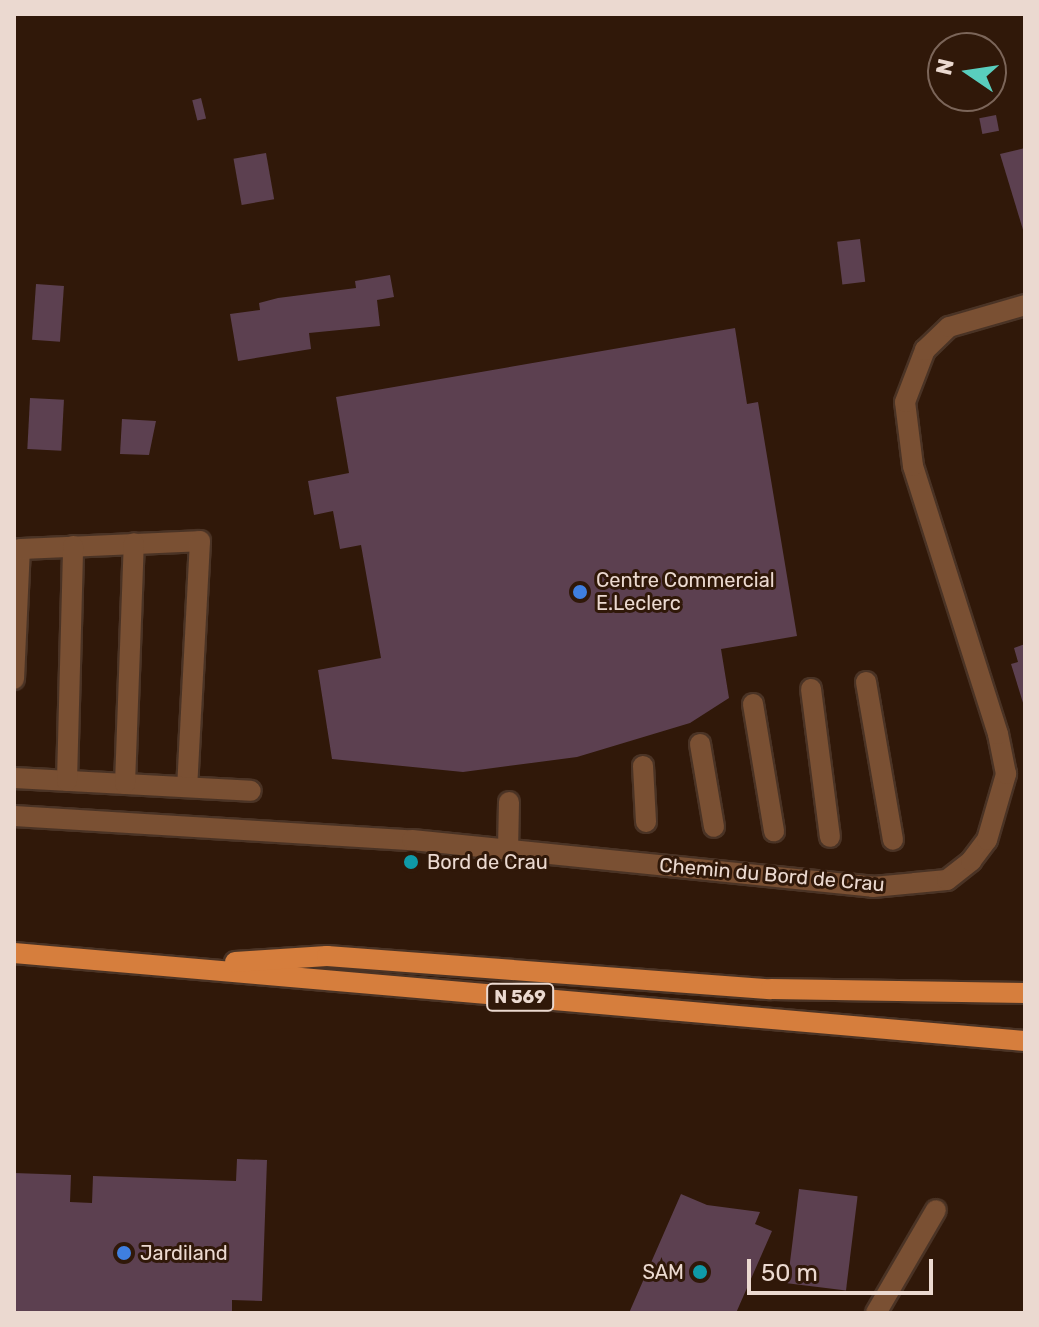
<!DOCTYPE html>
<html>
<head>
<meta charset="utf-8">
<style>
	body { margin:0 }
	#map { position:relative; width:1039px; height:1327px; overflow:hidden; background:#301809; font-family:Rubik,sans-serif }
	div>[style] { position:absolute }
	.building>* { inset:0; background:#5c4050; transform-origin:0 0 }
	.roads { filter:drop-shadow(2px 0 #4a3325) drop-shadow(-2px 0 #4a3325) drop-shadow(0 2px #4a3325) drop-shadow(0 -2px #4a3325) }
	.minor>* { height:20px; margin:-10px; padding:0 10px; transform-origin:10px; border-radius:10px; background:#7a5033 }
	.major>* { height:20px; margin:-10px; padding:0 10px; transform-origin:10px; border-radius:10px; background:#d67e3d }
	.dots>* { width:22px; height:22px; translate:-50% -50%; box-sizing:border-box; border:4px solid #301809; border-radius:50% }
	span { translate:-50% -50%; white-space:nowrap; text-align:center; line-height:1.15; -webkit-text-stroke:6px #301809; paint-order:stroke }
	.shield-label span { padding:2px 6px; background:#301809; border:2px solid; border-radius:6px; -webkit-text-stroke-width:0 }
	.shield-label { font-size:18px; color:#ebd9d0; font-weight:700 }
	.poi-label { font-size:20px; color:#ebd9d0 }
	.left { translate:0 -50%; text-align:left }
	.right { translate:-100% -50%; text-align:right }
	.street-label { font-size:20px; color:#ebd9d0 }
	.frame { position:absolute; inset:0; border:16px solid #ebd9d0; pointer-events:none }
	.north { position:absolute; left:927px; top:32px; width:80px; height:80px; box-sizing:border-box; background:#301809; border:2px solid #7b6559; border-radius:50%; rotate:283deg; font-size:22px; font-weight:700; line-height:32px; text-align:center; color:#ebd9d0 }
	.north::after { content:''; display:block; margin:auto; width:28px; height:36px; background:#59cebe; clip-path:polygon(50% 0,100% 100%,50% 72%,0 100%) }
	.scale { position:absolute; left:747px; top:1259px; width:186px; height:36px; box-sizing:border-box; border:4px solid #ebd9d0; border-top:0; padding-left:10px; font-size:24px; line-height:28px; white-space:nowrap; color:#ebd9d0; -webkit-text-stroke:6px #301809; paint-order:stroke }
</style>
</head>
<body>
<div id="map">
	<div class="building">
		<i style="left:201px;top:98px;width:21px;height:9px;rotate:76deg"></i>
		<i style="left:996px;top:115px;width:16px;height:17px;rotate:79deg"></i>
		<i style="clip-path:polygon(1025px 148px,1025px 233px,1024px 233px,1000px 154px)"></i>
		<i style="left:266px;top:153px;width:47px;height:33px;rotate:80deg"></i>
		<i style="left:860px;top:239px;width:43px;height:23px;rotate:83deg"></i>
		<i style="clip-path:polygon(390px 275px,394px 297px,377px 300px,380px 326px,309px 333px,311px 349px,238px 361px,230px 314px,260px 310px,259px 303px,278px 298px,356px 288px,355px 281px)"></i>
		<i style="left:36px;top:284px;width:28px;height:56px;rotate:4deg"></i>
		<i style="clip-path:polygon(735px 328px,747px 404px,758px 402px,797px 636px,721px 649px,729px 698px,690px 723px,577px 757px,463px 772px,332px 759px,318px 670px,381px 658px,361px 545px,340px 549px,333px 511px,314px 515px,308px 481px,349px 473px,336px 397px)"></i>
		<i style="left:30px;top:398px;width:34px;height:51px;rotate:3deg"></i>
		<i style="clip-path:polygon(122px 419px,156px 421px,149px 455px,120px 454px)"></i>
		<i style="clip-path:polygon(1025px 644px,1025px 705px,1024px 706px,1011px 664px,1018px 662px,1014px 648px)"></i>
		<i style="clip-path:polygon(237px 1159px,267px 1160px,262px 1301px,232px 1300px,232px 1313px,14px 1313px,14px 1173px,71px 1175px,70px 1202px,92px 1203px,93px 1176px,236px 1181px)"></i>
		<i style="left:799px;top:1189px;width:59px;height:95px;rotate:7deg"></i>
		<i style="clip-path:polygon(681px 1194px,707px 1205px,760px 1212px,755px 1224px,772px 1231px,736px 1313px,629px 1313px)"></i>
	</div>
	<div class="roads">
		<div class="minor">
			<i style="left:14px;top:679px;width:130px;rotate:-87.4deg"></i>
			<i style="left:20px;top:549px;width:180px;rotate:-2.5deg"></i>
			<i style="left:200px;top:541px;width:246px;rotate:93deg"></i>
			<i style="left:866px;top:682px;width:160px;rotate:80.3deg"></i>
			<i style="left:811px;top:689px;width:149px;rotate:82.7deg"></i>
			<i style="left:753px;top:704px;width:129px;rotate:80.6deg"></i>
			<i style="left:700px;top:744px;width:84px;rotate:80.4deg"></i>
			<i style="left:643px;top:766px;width:56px;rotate:86.9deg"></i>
			<i style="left:14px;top:778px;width:237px;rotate:3.1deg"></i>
			<i style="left:67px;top:781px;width:235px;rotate:-88.5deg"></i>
			<i style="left:125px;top:784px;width:241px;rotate:-87.9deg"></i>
			<i style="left:14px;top:816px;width:399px;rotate:3.5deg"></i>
			<i style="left:412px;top:840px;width:463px;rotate:5.8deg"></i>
			<i style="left:873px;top:887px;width:74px;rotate:-5.4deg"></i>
			<i style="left:947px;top:880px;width:31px;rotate:-38deg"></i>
			<i style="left:971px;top:861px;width:26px;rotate:-53deg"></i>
			<i style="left:987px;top:840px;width:69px;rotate:-73.9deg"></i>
			<i style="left:1006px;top:774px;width:41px;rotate:-101.3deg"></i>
			<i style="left:998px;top:734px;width:281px;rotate:-107.6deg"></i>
			<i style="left:913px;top:466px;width:64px;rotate:-97.1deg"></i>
			<i style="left:905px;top:402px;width:56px;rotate:-69deg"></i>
			<i style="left:925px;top:350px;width:33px;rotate:-44deg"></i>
			<i style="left:949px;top:327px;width:79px;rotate:-16.1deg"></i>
			<i style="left:508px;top:850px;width:48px;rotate:-88.8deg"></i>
			<i style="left:876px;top:1313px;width:119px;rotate:-59.8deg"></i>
		</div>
		<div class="major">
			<i style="left:14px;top:953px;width:1015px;rotate:4.97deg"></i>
			<i style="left:235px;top:962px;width:92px;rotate:-3.7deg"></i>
			<i style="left:327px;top:956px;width:445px;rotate:4.3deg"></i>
			<i style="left:771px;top:989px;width:254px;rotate:0.9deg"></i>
		</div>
	</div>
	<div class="dots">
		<i style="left:580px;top:592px;background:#3f7fe0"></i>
		<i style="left:411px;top:862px;background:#0f9aa8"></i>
		<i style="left:124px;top:1253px;background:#3f7fe0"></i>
		<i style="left:700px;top:1272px;background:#0f9aa8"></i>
	</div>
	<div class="shield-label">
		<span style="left:520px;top:997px">N 569</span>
	</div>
	<div class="poi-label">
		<span class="left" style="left:596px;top:592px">Centre Commercial<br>E.Leclerc</span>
		<span class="left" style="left:427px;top:862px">Bord de Crau</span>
		<span class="left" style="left:140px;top:1253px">Jardiland</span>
		<span class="right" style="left:684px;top:1272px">SAM</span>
	</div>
	<div class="street-label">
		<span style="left:772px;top:875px;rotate:5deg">Chemin du Bord de Crau</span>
	</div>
	<div class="frame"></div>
	<div class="north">N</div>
	<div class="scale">50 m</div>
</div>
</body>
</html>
